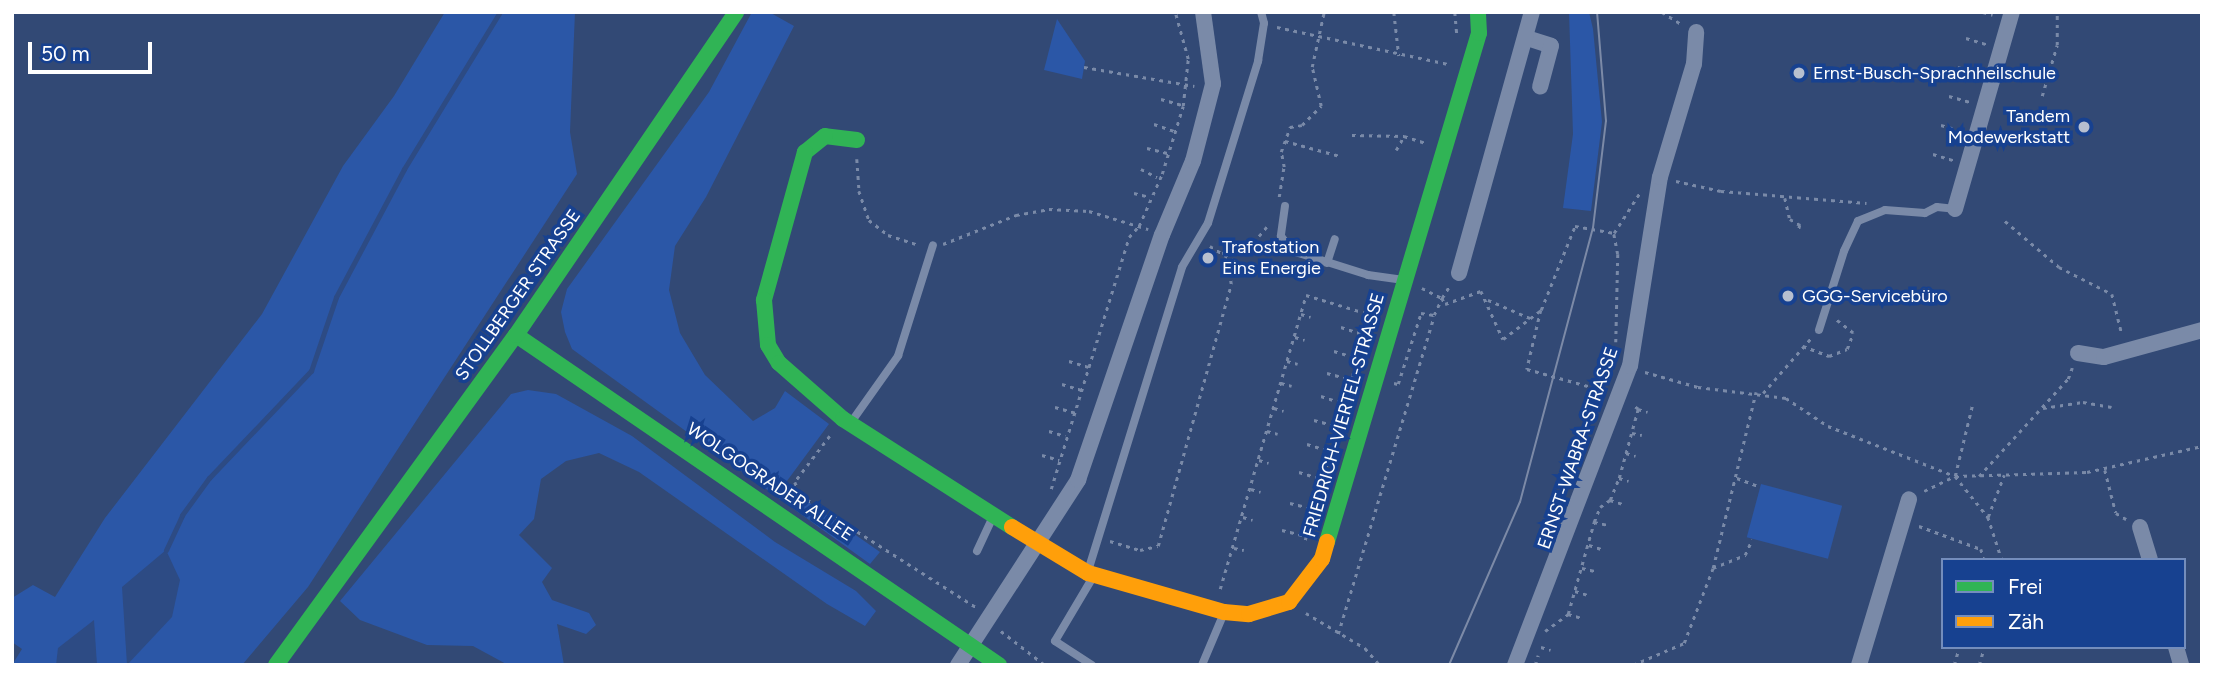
<!DOCTYPE html>
<html>
<head>
<meta charset="utf-8">
<style>
	body { margin:0 }
	#map { position:relative; width:2214px; height:677px; overflow:hidden; background:#324975; font-family:Figtree,sans-serif }
	div>[style] { position:absolute }
	.green>* { inset:0; background:#2b57a7; transform-origin:0 0 }
	.water>* { inset:0; background:#2d4b84 }
	.stream>* { height:5px; margin:-2.5px; padding:0 2.5px; transform-origin:2.5px; border-radius:2.5px; background:#2d4b84 }
	.path>* { height:2.5px; margin-top:-1.25px; transform-origin:0; background:repeating-linear-gradient(90deg,#7a8aa8 0 3.5px,transparent 0 8.5px) }
	.lane>* { height:8px; margin:-4px; padding:0 4px; transform-origin:4px; border-radius:4px; background:#7a8aa8 }
	.street>* { height:16px; margin:-8px; padding:0 8px; transform-origin:8px; border-radius:8px; background:#7a8aa8 }
	.fast>* { height:16px; margin:-8px; padding:0 8px; transform-origin:8px; border-radius:8px; background:#30b455 }
	.slow>* { height:16px; margin:-8px; padding:0 8px; transform-origin:8px; border-radius:8px; background:#ff9f0a }
	.tram>* { height:2px; margin:-1px; padding:0 1px; transform-origin:1px; border-radius:1px; background:#7c8aa7 }
	.dots>* { width:19px; height:19px; translate:-50% -50%; box-sizing:border-box; border:4px solid #174190; border-radius:50% }
	span { translate:-50% -50%; white-space:nowrap; text-align:center; line-height:1.15; -webkit-text-stroke:7px #174190; paint-order:stroke }
	.poi-label { font-size:18px; color:#fff }
	.left { translate:0 -50%; text-align:left }
	.right { translate:-100% -50%; text-align:right }
	.street-label { font-size:18px; color:#fff }
	.frame { position:absolute; inset:0; border:14px solid #fff; pointer-events:none }
	.legend { position:absolute; left:1941px; top:558px; width:245px; height:91px; box-sizing:border-box; background:#174190; border:2px solid #748dbc; margin:0; padding:9px 12px; list-style:none; font-size:21px; color:#fff }
	.legend li { display:flex; align-items:center; gap:14px; height:35px }
	.legend b { width:35px; border:2px solid #748dbc }
	.scale { position:absolute; left:28px; top:42px; width:124px; height:32px; box-sizing:border-box; border:4px solid #fff; border-top:0; padding-left:9px; font-size:21px; line-height:24px; white-space:nowrap; color:#fff; -webkit-text-stroke:5px #174190; paint-order:stroke }
</style>
</head>
<body>
<div id="map">
	<div class="green">
		<i style="clip-path:polygon(445px 12px,575px 12px,570px 132px,577px 174px,308px 587px,242px 665px,12px 665px,22px 649px,12px 642px,12px 598px,33px 585px,55px 597px,105px 518px,262px 314px,343px 166px,394px 96px)"></i>
		<i style="clip-path:polygon(752px 12px,769px 12px,794px 26px,706px 197px,675px 246px,669px 290px,680px 333px,705px 375px,753px 421px,775px 408px,785px 391px,829px 424px,784px 485px,880px 552px,870px 564px,572px 349px,565px 332px,561px 312px,567px 289px,709px 92px)"></i>
		<i style="clip-path:polygon(1569px 12px,1589px 12px,1593px 29px,1602px 122px,1591px 211px,1563px 208px,1573px 134px)"></i>
		<i style="clip-path:polygon(1057px 19px,1085px 61px,1082px 79px,1044px 70px)"></i>
		<i style="clip-path:polygon(528px 390px,556px 394px,632px 436px,775px 542px,856px 591px,876px 611px,865px 626px,827px 604px,639px 472px,599px 453px,566px 461px,541px 479px,534px 519px,519px 535px,552px 568px,542px 582px,552px 600px,589px 613px,596px 625px,586px 634px,557px 624px,564px 665px,508px 665px,473px 646px,427px 645px,360px 620px,340px 601px,511px 394px)"></i>
		<i style="left:1761px;top:484px;width:84px;height:55px;rotate:15deg"></i>
	</div>
	<div class="water">
		<i style="clip-path:polygon(166px 550px,180px 580px,172px 617px,127px 665px,122px 587px)"></i>
		<i style="clip-path:polygon(94px 620px,97px 665px,56px 665px,58px 648px)"></i>
	</div>
	<div class="stream">
		<i style="left:166px;top:550px;width:38px;rotate:-65deg"></i>
		<i style="left:182px;top:515px;width:46px;rotate:-53.9deg"></i>
		<i style="left:209px;top:478px;width:148px;rotate:-46.4deg"></i>
		<i style="left:311px;top:371px;width:78px;rotate:-71.3deg"></i>
		<i style="left:336px;top:297px;width:145px;rotate:-62deg"></i>
		<i style="left:404px;top:169px;width:184px;rotate:-58.6deg"></i>
	</div>
	<div class="path">
		<i style="left:1394px;top:12px;width:44px;rotate:83.5deg"></i>
		<i style="left:1455px;top:12px;width:21px;rotate:85deg"></i>
		<i style="left:1662px;top:12px;width:25px;rotate:32deg"></i>
		<i style="left:1983px;top:12px;width:10px;rotate:17deg"></i>
		<i style="left:1277px;top:27px;width:175px;rotate:12.2deg"></i>
		<i style="left:1966px;top:38px;width:21px;rotate:17deg"></i>
		<i style="left:1084px;top:67px;width:112px;rotate:9.8deg"></i>
		<i style="left:1958px;top:67px;width:21px;rotate:17deg"></i>
		<i style="left:1949px;top:96px;width:22px;rotate:16deg"></i>
		<i style="left:2042px;top:96px;width:53px;rotate:-73.6deg"></i>
		<i style="left:2057px;top:45px;width:33px;rotate:-90deg"></i>
		<i style="left:1161px;top:99px;width:22px;rotate:16deg"></i>
		<i style="left:1154px;top:124px;width:21px;rotate:19deg"></i>
		<i style="left:1941px;top:125px;width:22px;rotate:16deg"></i>
		<i style="left:1352px;top:135px;width:52px;rotate:1.1deg"></i>
		<i style="left:1285px;top:141px;width:57px;rotate:15.3deg"></i>
		<i style="left:1147px;top:148px;width:21px;rotate:14deg"></i>
		<i style="left:1396px;top:150px;width:16px;rotate:-60deg"></i>
		<i style="left:1404px;top:136px;width:22px;rotate:18deg"></i>
		<i style="left:1933px;top:154px;width:21px;rotate:17deg"></i>
		<i style="left:857px;top:159px;width:32px;rotate:86deg"></i>
		<i style="left:859px;top:191px;width:31px;rotate:71deg"></i>
		<i style="left:869px;top:220px;width:24px;rotate:38deg"></i>
		<i style="left:888px;top:235px;width:33px;rotate:18deg"></i>
		<i style="left:1141px;top:169px;width:18px;rotate:27deg"></i>
		<i style="left:1676px;top:181px;width:46px;rotate:12.5deg"></i>
		<i style="left:1721px;top:191px;width:146px;rotate:4.7deg"></i>
		<i style="left:1134px;top:193px;width:16px;rotate:14deg"></i>
		<i style="left:1279px;top:197px;width:30px;rotate:-81deg"></i>
		<i style="left:1284px;top:167px;width:15px;rotate:-101deg"></i>
		<i style="left:1281px;top:152px;width:27px;rotate:-70deg"></i>
		<i style="left:1290px;top:127px;width:12px;rotate:-9deg"></i>
		<i style="left:1302px;top:125px;width:27px;rotate:-45deg"></i>
		<i style="left:1321px;top:106px;width:40px;rotate:-103deg"></i>
		<i style="left:1312px;top:67px;width:56px;rotate:-77.7deg"></i>
		<i style="left:1785px;top:198px;width:22px;rotate:77deg"></i>
		<i style="left:1790px;top:219px;width:12px;rotate:31deg"></i>
		<i style="left:1800px;top:225px;width:8px;rotate:104deg"></i>
		<i style="left:2005px;top:221px;width:71px;rotate:40.4deg"></i>
		<i style="left:2059px;top:267px;width:59px;rotate:27deg"></i>
		<i style="left:2112px;top:294px;width:41px;rotate:76deg"></i>
		<i style="left:1614px;top:234px;width:20px;rotate:79deg"></i>
		<i style="left:1618px;top:254px;width:88px;rotate:91.3deg"></i>
		<i style="left:943px;top:244px;width:79px;rotate:-21.7deg"></i>
		<i style="left:1016px;top:215px;width:34px;rotate:-10deg"></i>
		<i style="left:1049px;top:209px;width:40px;rotate:2.9deg"></i>
		<i style="left:1089px;top:211px;width:62px;rotate:17deg"></i>
		<i style="left:1210px;top:246px;width:39px;rotate:32deg"></i>
		<i style="left:1243px;top:267px;width:51px;rotate:-1.1deg"></i>
		<i style="left:1222px;top:253px;width:26px;rotate:-9deg"></i>
		<i style="left:1248px;top:249px;width:33px;rotate:-50deg"></i>
		<i style="left:1422px;top:288px;width:22px;rotate:27deg"></i>
		<i style="left:1442px;top:298px;width:13px;rotate:-58deg"></i>
		<i style="left:1488px;top:300px;width:46px;rotate:23.2deg"></i>
		<i style="left:1541px;top:310px;width:61px;rotate:103.3deg"></i>
		<i style="left:1527px;top:369px;width:78px;rotate:15.6deg"></i>
		<i style="left:1301px;top:314px;width:10px;rotate:17deg"></i>
		<i style="left:1341px;top:327px;width:23px;rotate:18deg"></i>
		<i style="left:1295px;top:337px;width:10px;rotate:17deg"></i>
		<i style="left:1803px;top:346px;width:28px;rotate:21deg"></i>
		<i style="left:1829px;top:356px;width:19px;rotate:-21deg"></i>
		<i style="left:1847px;top:349px;width:17px;rotate:-69deg"></i>
		<i style="left:1853px;top:333px;width:23px;rotate:-142deg"></i>
		<i style="left:1334px;top:351px;width:21px;rotate:17deg"></i>
		<i style="left:1069px;top:361px;width:21px;rotate:17deg"></i>
		<i style="left:1287px;top:361px;width:11px;rotate:15deg"></i>
		<i style="left:1645px;top:372px;width:55px;rotate:15.8deg"></i>
		<i style="left:1698px;top:387px;width:89px;rotate:7.1deg"></i>
		<i style="left:1786px;top:398px;width:50px;rotate:33.7deg"></i>
		<i style="left:1828px;top:426px;width:136px;rotate:21.5deg"></i>
		<i style="left:1955px;top:476px;width:132px;rotate:-1.7deg"></i>
		<i style="left:2087px;top:472px;width:118px;rotate:-12.7deg"></i>
		<i style="left:1327px;top:373px;width:23px;rotate:15deg"></i>
		<i style="left:1281px;top:383px;width:11px;rotate:15deg"></i>
		<i style="left:1394px;top:383px;width:4px;rotate:14deg"></i>
		<i style="left:1398px;top:384px;width:75px;rotate:-72.1deg"></i>
		<i style="left:1421px;top:313px;width:13px;rotate:9deg"></i>
		<i style="left:1434px;top:315px;width:19px;rotate:-65deg"></i>
		<i style="left:1442px;top:298px;width:7px;rotate:63deg"></i>
		<i style="left:1445px;top:304px;width:38px;rotate:-20deg"></i>
		<i style="left:1481px;top:291px;width:53px;rotate:65.4deg"></i>
		<i style="left:1503px;top:339px;width:48px;rotate:-37.3deg"></i>
		<i style="left:1541px;top:310px;width:91px;rotate:-68deg"></i>
		<i style="left:1575px;top:226px;width:40px;rotate:10deg"></i>
		<i style="left:1614px;top:233px;width:50px;rotate:-57.3deg"></i>
		<i style="left:1062px;top:384px;width:21px;rotate:17deg"></i>
		<i style="left:1763px;top:393px;width:74px;rotate:-48.8deg"></i>
		<i style="left:1321px;top:396px;width:23px;rotate:18deg"></i>
		<i style="left:1055px;top:407px;width:22px;rotate:16deg"></i>
		<i style="left:1274px;top:408px;width:10px;rotate:17deg"></i>
		<i style="left:2043px;top:408px;width:40px;rotate:-8.5deg"></i>
		<i style="left:2083px;top:402px;width:29px;rotate:10deg"></i>
		<i style="left:1638px;top:409px;width:10px;rotate:17deg"></i>
		<i style="left:1314px;top:420px;width:23px;rotate:15deg"></i>
		<i style="left:1049px;top:431px;width:17px;rotate:17deg"></i>
		<i style="left:1267px;top:431px;width:11px;rotate:15deg"></i>
		<i style="left:1632px;top:433px;width:10px;rotate:11deg"></i>
		<i style="left:830px;top:436px;width:58px;rotate:127.3deg"></i>
		<i style="left:795px;top:482px;width:14px;rotate:69deg"></i>
		<i style="left:800px;top:495px;width:209px;rotate:32.5deg"></i>
		<i style="left:1307px;top:444px;width:24px;rotate:17deg"></i>
		<i style="left:1626px;top:453px;width:10px;rotate:17deg"></i>
		<i style="left:1042px;top:455px;width:18px;rotate:16deg"></i>
		<i style="left:1259px;top:460px;width:10px;rotate:17deg"></i>
		<i style="left:2105px;top:470px;width:44px;rotate:75.7deg"></i>
		<i style="left:2116px;top:513px;width:12px;rotate:31deg"></i>
		<i style="left:1299px;top:472px;width:24px;rotate:17deg"></i>
		<i style="left:1955px;top:476px;width:53px;rotate:51.2deg"></i>
		<i style="left:1988px;top:517px;width:45px;rotate:72deg"></i>
		<i style="left:1979px;top:476px;width:132px;rotate:-47.5deg"></i>
		<i style="left:2068px;top:379px;width:12px;rotate:-70deg"></i>
		<i style="left:1619px;top:478px;width:10px;rotate:17deg"></i>
		<i style="left:1737px;top:478px;width:25px;rotate:21deg"></i>
		<i style="left:1051px;top:489px;width:264px;rotate:-72.8deg"></i>
		<i style="left:1129px;top:237px;width:15px;rotate:-48deg"></i>
		<i style="left:1139px;top:226px;width:57px;rotate:-66.1deg"></i>
		<i style="left:1162px;top:174px;width:71px;rotate:-72.8deg"></i>
		<i style="left:1183px;top:106px;width:47px;rotate:-83.9deg"></i>
		<i style="left:1188px;top:59px;width:49px;rotate:-105.5deg"></i>
		<i style="left:1251px;top:489px;width:10px;rotate:17deg"></i>
		<i style="left:1924px;top:491px;width:34px;rotate:-26deg"></i>
		<i style="left:1955px;top:476px;width:76px;rotate:-76.3deg"></i>
		<i style="left:1610px;top:500px;width:14px;rotate:17deg"></i>
		<i style="left:1290px;top:503px;width:25px;rotate:14deg"></i>
		<i style="left:1243px;top:517px;width:10px;rotate:17deg"></i>
		<i style="left:1988px;top:517px;width:45px;rotate:-69.1deg"></i>
		<i style="left:1594px;top:522px;width:14px;rotate:12deg"></i>
		<i style="left:1919px;top:526px;width:66px;rotate:20.4deg"></i>
		<i style="left:1981px;top:549px;width:11px;rotate:75deg"></i>
		<i style="left:1282px;top:530px;width:25px;rotate:14deg"></i>
		<i style="left:1305px;top:540px;width:234px;rotate:-73.9deg"></i>
		<i style="left:1110px;top:541px;width:31px;rotate:17deg"></i>
		<i style="left:1140px;top:550px;width:18px;rotate:-13deg"></i>
		<i style="left:1158px;top:546px;width:272px;rotate:-74.4deg"></i>
		<i style="left:1231px;top:284px;width:24px;rotate:-99deg"></i>
		<i style="left:1589px;top:545px;width:13px;rotate:18deg"></i>
		<i style="left:1234px;top:548px;width:10px;rotate:11deg"></i>
		<i style="left:1582px;top:568px;width:13px;rotate:13deg"></i>
		<i style="left:1713px;top:568px;width:35px;rotate:-22deg"></i>
		<i style="left:1745px;top:555px;width:17px;rotate:-66deg"></i>
		<i style="left:1220px;top:589px;width:306px;rotate:-73.7deg"></i>
		<i style="left:1306px;top:295px;width:72px;rotate:16.9deg"></i>
		<i style="left:1575px;top:591px;width:14px;rotate:17deg"></i>
		<i style="left:1306px;top:613px;width:69px;rotate:30.7deg"></i>
		<i style="left:1365px;top:648px;width:23px;rotate:49deg"></i>
		<i style="left:1568px;top:614px;width:15px;rotate:16deg"></i>
		<i style="left:1001px;top:631px;width:56px;rotate:37.7deg"></i>
		<i style="left:1545px;top:631px;width:29px;rotate:-36deg"></i>
		<i style="left:1568px;top:614px;width:96px;rotate:-74.2deg"></i>
		<i style="left:1594px;top:522px;width:16px;rotate:-68deg"></i>
		<i style="left:1600px;top:507px;width:12px;rotate:-35deg"></i>
		<i style="left:1610px;top:500px;width:24px;rotate:-68deg"></i>
		<i style="left:1619px;top:478px;width:72px;rotate:-74.6deg"></i>
		<i style="left:1638px;top:409px;width:7px;rotate:-146deg"></i>
		<i style="left:1338px;top:634px;width:332px;rotate:-73.2deg"></i>
		<i style="left:1541px;top:647px;width:10px;rotate:17deg"></i>
		<i style="left:1535px;top:665px;width:10px;rotate:-73deg"></i>
		<i style="left:1633px;top:665px;width:56px;rotate:-23.3deg"></i>
		<i style="left:1684px;top:643px;width:80px;rotate:-68.9deg"></i>
		<i style="left:1713px;top:568px;width:181px;rotate:-76.3deg"></i>
		<i style="left:1954px;top:665px;width:19px;rotate:-74deg"></i>
		<i style="left:1979px;top:665px;width:19px;rotate:-74deg"></i>
	</div>
	<div class="lane">
		<i style="left:1285px;top:206px;width:30px;rotate:98deg"></i>
		<i style="left:1281px;top:236px;width:19px;rotate:54deg"></i>
		<i style="left:1292px;top:251px;width:80px;rotate:17.5deg"></i>
		<i style="left:1368px;top:275px;width:36px;rotate:8deg"></i>
		<i style="left:1327px;top:263px;width:25px;rotate:-72deg"></i>
		<i style="left:1819px;top:330px;width:83px;rotate:-72.4deg"></i>
		<i style="left:1844px;top:251px;width:33px;rotate:-65deg"></i>
		<i style="left:1858px;top:221px;width:29px;rotate:-22deg"></i>
		<i style="left:1885px;top:210px;width:40px;rotate:4.3deg"></i>
		<i style="left:1925px;top:213px;width:13px;rotate:-27deg"></i>
		<i style="left:1937px;top:207px;width:18px;rotate:6deg"></i>
		<i style="left:852px;top:421px;width:80px;rotate:-54.7deg"></i>
		<i style="left:898px;top:356px;width:116px;rotate:-72.5deg"></i>
		<i style="left:977px;top:551px;width:35px;rotate:-65deg"></i>
		<i style="left:1088px;top:571px;width:318px;rotate:-72.8deg"></i>
		<i style="left:1182px;top:267px;width:51px;rotate:-59.4deg"></i>
		<i style="left:1208px;top:223px;width:170px;rotate:-72.8deg"></i>
		<i style="left:1258px;top:61px;width:38px;rotate:-81deg"></i>
		<i style="left:1264px;top:23px;width:11px;rotate:-105deg"></i>
		<i style="left:1092px;top:665px;width:44px;rotate:-147deg"></i>
		<i style="left:1055px;top:641px;width:74px;rotate:-59.3deg"></i>
		<i style="left:1202px;top:665px;width:56px;rotate:-67.1deg"></i>
	</div>
	<div class="street">
		<i style="left:1527px;top:38px;width:25px;rotate:18deg"></i>
		<i style="left:1551px;top:46px;width:42px;rotate:105deg"></i>
		<i style="left:1955px;top:209px;width:205px;rotate:-73.9deg"></i>
		<i style="left:1459px;top:273px;width:271px;rotate:-74.4deg"></i>
		<i style="left:2078px;top:353px;width:26px;rotate:9deg"></i>
		<i style="left:2104px;top:357px;width:102px;rotate:-15.4deg"></i>
		<i style="left:2140px;top:527px;width:34px;rotate:73deg"></i>
		<i style="left:2176px;top:647px;width:19px;rotate:74deg"></i>
		<i style="left:958px;top:665px;width:221px;rotate:-57deg"></i>
		<i style="left:1078px;top:480px;width:259px;rotate:-71.1deg"></i>
		<i style="left:1162px;top:235px;width:80px;rotate:-67.3deg"></i>
		<i style="left:1193px;top:161px;width:80px;rotate:-75.4deg"></i>
		<i style="left:1213px;top:84px;width:73px;rotate:-97.9deg"></i>
		<i style="left:1515px;top:665px;width:320px;rotate:-69deg"></i>
		<i style="left:1630px;top:366px;width:191px;rotate:-81deg"></i>
		<i style="left:1660px;top:177px;width:118px;rotate:-73.3deg"></i>
		<i style="left:1694px;top:64px;width:32px;rotate:-86deg"></i>
		<i style="left:1859px;top:665px;width:173px;rotate:-73.2deg"></i>
	</div>
	<div class="fast">
		<i style="left:857px;top:140px;width:32px;rotate:-173deg"></i>
		<i style="left:825px;top:136px;width:26px;rotate:141deg"></i>
		<i style="left:805px;top:152px;width:154px;rotate:105.5deg"></i>
		<i style="left:764px;top:300px;width:45px;rotate:84.9deg"></i>
		<i style="left:768px;top:345px;width:21px;rotate:59deg"></i>
		<i style="left:779px;top:363px;width:85px;rotate:41.2deg"></i>
		<i style="left:843px;top:419px;width:201px;rotate:32.6deg"></i>
		<i style="left:516px;top:335px;width:585px;rotate:34.34deg"></i>
		<i style="left:1327px;top:542px;width:531px;rotate:-73.37deg"></i>
		<i style="left:1479px;top:33px;width:21px;rotate:-93deg"></i>
		<i style="left:276px;top:665px;width:408px;rotate:-54deg"></i>
		<i style="left:516px;top:335px;width:391px;rotate:-55.7deg"></i>
	</div>
	<div class="slow">
		<i style="left:1012px;top:527px;width:89px;rotate:31.2deg"></i>
		<i style="left:1088px;top:573px;width:141px;rotate:16deg"></i>
		<i style="left:1224px;top:612px;width:25px;rotate:5deg"></i>
		<i style="left:1249px;top:614px;width:42px;rotate:-16.7deg"></i>
		<i style="left:1289px;top:602px;width:54px;rotate:-52.5deg"></i>
		<i style="left:1322px;top:559px;width:18px;rotate:-74deg"></i>
	</div>
	<div class="tram">
		<i style="left:1449px;top:665px;width:178px;rotate:-66.5deg"></i>
		<i style="left:1520px;top:502px;width:284px;rotate:-75.1deg"></i>
		<i style="left:1593px;top:228px;width:108px;rotate:-83.1deg"></i>
		<i style="left:1606px;top:121px;width:109px;rotate:-94.7deg"></i>
	</div>
	<div class="dots">
		<i style="left:1799px;top:73px;background:#b7bfcf"></i>
		<i style="left:2084px;top:127px;background:#b7bfcf"></i>
		<i style="left:1208px;top:258px;background:#b7bfcf"></i>
		<i style="left:1788px;top:296px;background:#b7bfcf"></i>
	</div>
	<div class="poi-label">
		<span class="left" style="left:1813px;top:73px">Ernst-Busch-Sprachheilschule</span>
		<span class="right" style="left:2070px;top:127px">Tandem<br>Modewerkstatt</span>
		<span class="left" style="left:1222px;top:258px">Trafostation<br>Eins Energie</span>
		<span class="left" style="left:1802px;top:296px">GGG-Servicebüro</span>
	</div>
	<div class="street-label">
		<span style="left:518px;top:295px;rotate:-55deg">STOLLBERGER STRASSE</span>
		<span style="left:1344px;top:415px;rotate:-74deg">FRIEDRICH-VIERTEL-STRASSE</span>
		<span style="left:1578px;top:448px;rotate:-71deg">ERNST-WABRA-STRASSE</span>
		<span style="left:770px;top:482px;rotate:34deg">WOLGOGRADER ALLEE</span>
	</div>
	<div class="frame"></div>
	<ul class="legend">
	<li><b style="height:9px;background:#30b455"></b>Frei</li>
	<li><b style="height:9px;background:#ff9f0a"></b>Zäh</li>
	</ul>
	<div class="scale">50 m</div>
</div>
</body>
</html>
